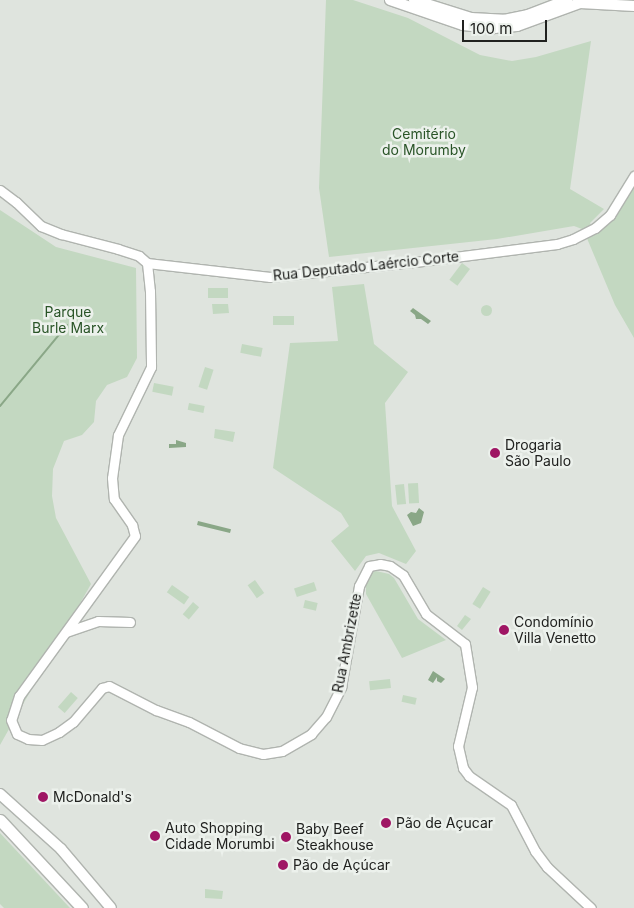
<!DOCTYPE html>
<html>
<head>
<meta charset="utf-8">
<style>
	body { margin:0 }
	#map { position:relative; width:634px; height:908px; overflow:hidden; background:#dfe4de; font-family:Inter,sans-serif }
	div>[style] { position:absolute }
	.green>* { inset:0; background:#c3d8c1; transform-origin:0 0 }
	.round { border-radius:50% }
	.water>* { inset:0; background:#8aa787; transform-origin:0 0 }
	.stream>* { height:2px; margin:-1px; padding:0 1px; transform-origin:1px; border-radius:1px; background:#8aa787 }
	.roads { filter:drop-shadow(1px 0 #b0b4af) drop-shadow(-1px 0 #b0b4af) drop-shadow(0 1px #b0b4af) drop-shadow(0 -1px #b0b4af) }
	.secondary>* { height:9px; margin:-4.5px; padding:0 4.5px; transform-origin:4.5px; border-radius:4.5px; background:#fff }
	.primary>* { height:10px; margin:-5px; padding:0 5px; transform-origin:5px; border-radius:5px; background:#fff }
	.highway>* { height:11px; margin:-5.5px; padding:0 5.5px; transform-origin:5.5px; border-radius:5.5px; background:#fff }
	.dots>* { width:14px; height:14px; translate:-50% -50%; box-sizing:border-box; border:2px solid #ecf1ec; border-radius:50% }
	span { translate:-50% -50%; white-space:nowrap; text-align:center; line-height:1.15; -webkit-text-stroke:5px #ecf1ec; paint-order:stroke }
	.park-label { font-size:14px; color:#295427 }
	.street-label { font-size:14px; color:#20211f }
	.poi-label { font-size:14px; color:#20211f }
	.left { translate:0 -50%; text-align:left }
	.scale { position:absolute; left:462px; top:20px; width:85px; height:22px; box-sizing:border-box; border:2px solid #20211f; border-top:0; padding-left:6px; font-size:15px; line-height:18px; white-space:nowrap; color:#20211f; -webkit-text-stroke:4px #ecf1ec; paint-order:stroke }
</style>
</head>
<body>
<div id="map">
	<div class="green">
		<i style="clip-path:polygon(326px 0,353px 0,408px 18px,480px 55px,512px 61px,536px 57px,591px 41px,570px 189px,604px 209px,590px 223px,594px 233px,613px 217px,634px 184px,634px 338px,615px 305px,586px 236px,582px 229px,574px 226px,497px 239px,329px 257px,319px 188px)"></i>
		<i style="clip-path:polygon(0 210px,56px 247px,136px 268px,137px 358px,127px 377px,107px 385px,96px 401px,94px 422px,82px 435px,64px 441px,53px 469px,52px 496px,56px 518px,91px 584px,0 745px)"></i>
		<i style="left:462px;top:263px;width:10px;height:21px;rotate:37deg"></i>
		<i style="clip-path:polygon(364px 284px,374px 344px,408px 372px,385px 403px,392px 506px,416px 551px,406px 564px,379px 553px,366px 556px,355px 571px,331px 541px,349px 526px,341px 513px,273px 468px,290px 343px,338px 341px,332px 287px)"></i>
		<i style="left:228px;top:288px;width:10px;height:20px;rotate:90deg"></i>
		<i style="clip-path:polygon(212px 304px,228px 304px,229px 313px,213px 314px)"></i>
		<i class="round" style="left:480.5px;top:304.5px;width:11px;height:11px"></i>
		<i style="left:294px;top:316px;width:9px;height:21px;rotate:90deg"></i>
		<i style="left:242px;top:344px;width:21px;height:9px;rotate:11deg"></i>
		<i style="left:205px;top:367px;width:9px;height:21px;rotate:18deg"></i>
		<i style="left:154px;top:383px;width:20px;height:9px;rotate:11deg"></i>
		<i style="left:189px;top:403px;width:16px;height:7px;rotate:11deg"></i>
		<i style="clip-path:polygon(215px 429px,235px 432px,233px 442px,214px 438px)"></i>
		<i style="left:418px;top:483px;width:20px;height:10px;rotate:87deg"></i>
		<i style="left:404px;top:484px;width:20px;height:9px;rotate:84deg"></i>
		<i style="clip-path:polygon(376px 571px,389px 574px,394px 578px,418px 619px,446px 640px,402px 658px,366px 594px,366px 579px,370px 573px)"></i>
		<i style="left:255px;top:580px;width:16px;height:9px;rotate:55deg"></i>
		<i style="left:314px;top:582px;width:9px;height:21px;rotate:72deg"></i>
		<i style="left:172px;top:585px;width:21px;height:9px;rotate:35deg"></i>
		<i style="left:483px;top:587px;width:9px;height:20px;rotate:32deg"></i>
		<i style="left:305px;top:600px;width:13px;height:8px;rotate:13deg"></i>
		<i style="left:193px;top:602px;width:8px;height:16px;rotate:40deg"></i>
		<i style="clip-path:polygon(465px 615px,471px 619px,462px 630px,457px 626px)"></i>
		<i style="left:390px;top:679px;width:9px;height:21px;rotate:84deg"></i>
		<i style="left:71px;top:692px;width:9px;height:20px;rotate:41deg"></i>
		<i style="left:403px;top:695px;width:14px;height:7px;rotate:12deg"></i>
		<i style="clip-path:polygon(0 833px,70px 908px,4px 908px,0 904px)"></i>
		<i style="clip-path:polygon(205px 889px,223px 891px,222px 899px,205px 898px)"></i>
	</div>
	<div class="water">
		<i style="clip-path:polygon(413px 308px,431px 321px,428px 324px,421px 319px,416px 319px,415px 315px,410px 311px)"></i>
		<i style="clip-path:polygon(176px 440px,186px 443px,186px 447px,169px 448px,169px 444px,176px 444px)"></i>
		<i style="clip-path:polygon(419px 508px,424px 512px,421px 523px,413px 526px,407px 515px,411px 512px,416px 513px)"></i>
		<i style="left:198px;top:521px;width:34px;height:4px;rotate:14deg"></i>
		<i style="clip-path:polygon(433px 671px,445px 679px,441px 683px,437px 681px,437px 677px,433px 683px,428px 680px)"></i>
	</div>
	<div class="stream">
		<i style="left:0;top:406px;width:105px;rotate:-50.4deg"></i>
	</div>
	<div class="roads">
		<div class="secondary">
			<i style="left:0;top:190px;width:20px;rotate:37deg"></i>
			<i style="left:16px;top:202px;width:35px;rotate:44deg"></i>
			<i style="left:41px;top:226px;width:22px;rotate:22deg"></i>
			<i style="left:61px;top:234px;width:59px;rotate:14.7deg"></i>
			<i style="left:118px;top:249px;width:22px;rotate:18deg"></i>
			<i style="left:139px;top:256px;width:11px;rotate:41deg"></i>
			<i style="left:147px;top:263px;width:124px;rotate:6.5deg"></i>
			<i style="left:270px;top:277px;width:154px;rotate:-6deg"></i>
			<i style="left:423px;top:261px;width:135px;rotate:-7.2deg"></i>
			<i style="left:557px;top:244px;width:17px;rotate:-17deg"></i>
			<i style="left:573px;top:239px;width:25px;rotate:-27deg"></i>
			<i style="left:595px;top:228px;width:20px;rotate:-41deg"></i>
			<i style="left:610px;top:215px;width:46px;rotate:-58.4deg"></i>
			<i style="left:147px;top:263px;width:28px;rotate:84deg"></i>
			<i style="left:150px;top:291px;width:76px;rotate:89.2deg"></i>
			<i style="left:151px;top:367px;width:76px;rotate:115.9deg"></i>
			<i style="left:118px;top:435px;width:43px;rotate:97.9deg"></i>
			<i style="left:112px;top:478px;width:21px;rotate:85deg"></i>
			<i style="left:114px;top:499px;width:32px;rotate:55deg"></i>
			<i style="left:132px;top:525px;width:11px;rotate:75deg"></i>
			<i style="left:135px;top:536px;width:198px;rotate:125.9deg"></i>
			<i style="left:19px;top:696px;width:25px;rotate:108deg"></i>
			<i style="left:11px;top:720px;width:15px;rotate:67deg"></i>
			<i style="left:17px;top:734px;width:12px;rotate:24deg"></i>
			<i style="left:28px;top:739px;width:14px;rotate:4deg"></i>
			<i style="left:42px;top:740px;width:19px;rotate:-25deg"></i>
			<i style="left:59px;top:732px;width:17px;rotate:-36deg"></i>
			<i style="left:73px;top:722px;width:45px;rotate:-49.5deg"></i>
			<i style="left:102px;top:688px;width:7px;rotate:-16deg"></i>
			<i style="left:109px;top:686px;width:53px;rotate:27.1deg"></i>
			<i style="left:156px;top:710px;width:35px;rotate:20deg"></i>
			<i style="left:189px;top:722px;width:56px;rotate:27.5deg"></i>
			<i style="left:239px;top:748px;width:25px;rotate:14deg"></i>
			<i style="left:263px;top:754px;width:19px;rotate:-9deg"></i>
			<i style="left:282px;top:751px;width:34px;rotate:-30deg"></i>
			<i style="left:311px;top:734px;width:23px;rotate:-49deg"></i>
			<i style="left:326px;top:717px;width:34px;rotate:-63deg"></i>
			<i style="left:341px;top:687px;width:103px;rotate:-79.9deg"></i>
			<i style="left:359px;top:586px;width:22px;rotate:-63deg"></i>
			<i style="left:369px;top:566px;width:11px;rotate:-10deg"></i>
			<i style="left:380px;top:564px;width:10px;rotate:11deg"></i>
			<i style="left:390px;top:566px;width:16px;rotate:35deg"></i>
			<i style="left:403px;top:575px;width:45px;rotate:59.5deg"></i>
			<i style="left:426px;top:614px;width:49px;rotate:37.6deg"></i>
			<i style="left:465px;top:644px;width:44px;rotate:80.8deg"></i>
			<i style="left:472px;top:687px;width:61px;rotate:103.3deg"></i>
			<i style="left:458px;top:746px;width:23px;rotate:77deg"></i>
			<i style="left:463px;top:768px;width:10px;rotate:53deg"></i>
			<i style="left:469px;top:776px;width:51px;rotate:34.6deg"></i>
			<i style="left:511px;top:805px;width:52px;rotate:62.4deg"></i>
			<i style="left:535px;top:851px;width:20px;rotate:53deg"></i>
			<i style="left:547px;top:867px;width:60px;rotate:43deg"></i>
			<i style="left:66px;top:632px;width:34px;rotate:-19deg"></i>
			<i style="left:98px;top:621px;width:32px;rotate:2deg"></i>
		</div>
		<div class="primary">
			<i style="left:390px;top:0;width:77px;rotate:18.9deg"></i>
			<i style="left:463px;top:25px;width:31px;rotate:6deg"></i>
			<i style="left:494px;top:28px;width:23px;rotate:-5deg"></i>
			<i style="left:517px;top:26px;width:67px;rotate:-20.1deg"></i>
			<i style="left:580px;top:3px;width:54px;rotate:3.2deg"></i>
			<i style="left:414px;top:0;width:60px;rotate:17.5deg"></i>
			<i style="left:471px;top:18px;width:33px;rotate:3deg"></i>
			<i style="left:504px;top:20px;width:25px;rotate:-12deg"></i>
			<i style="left:528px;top:15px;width:42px;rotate:-21deg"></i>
			<i style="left:0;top:794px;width:82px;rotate:42deg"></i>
			<i style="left:61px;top:849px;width:77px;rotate:49.7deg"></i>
		</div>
		<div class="highway">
			<i style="left:0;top:820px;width:120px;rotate:47deg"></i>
		</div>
	</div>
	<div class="dots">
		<i style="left:495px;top:453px;background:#9f1664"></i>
		<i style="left:504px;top:630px;background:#9f1664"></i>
		<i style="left:43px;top:797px;background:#9f1664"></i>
		<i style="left:386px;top:823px;background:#9f1664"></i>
		<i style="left:155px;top:836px;background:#9f1664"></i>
		<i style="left:286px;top:837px;background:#9f1664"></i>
		<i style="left:283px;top:865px;background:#9f1664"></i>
	</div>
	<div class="park-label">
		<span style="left:424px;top:142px">Cemitério<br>do Morumby</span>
		<span style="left:68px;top:320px">Parque<br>Burle Marx</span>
	</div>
	<div class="street-label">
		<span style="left:366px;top:266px;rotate:-6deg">Rua Deputado Laércio Corte</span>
		<span style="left:347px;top:643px;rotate:-79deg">Rua Ambrizette</span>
	</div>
	<div class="poi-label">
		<span class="left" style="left:505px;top:453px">Drogaria<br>São Paulo</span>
		<span class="left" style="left:514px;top:630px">Condomínio<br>Villa Venetto</span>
		<span class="left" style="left:53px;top:797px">McDonald's</span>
		<span class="left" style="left:396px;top:823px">Pão de Açucar</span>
		<span class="left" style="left:165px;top:836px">Auto Shopping<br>Cidade Morumbi</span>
		<span class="left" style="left:296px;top:837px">Baby Beef<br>Steakhouse</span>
		<span class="left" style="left:293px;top:865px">Pão de Açúcar</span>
	</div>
	<div class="scale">100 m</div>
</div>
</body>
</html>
